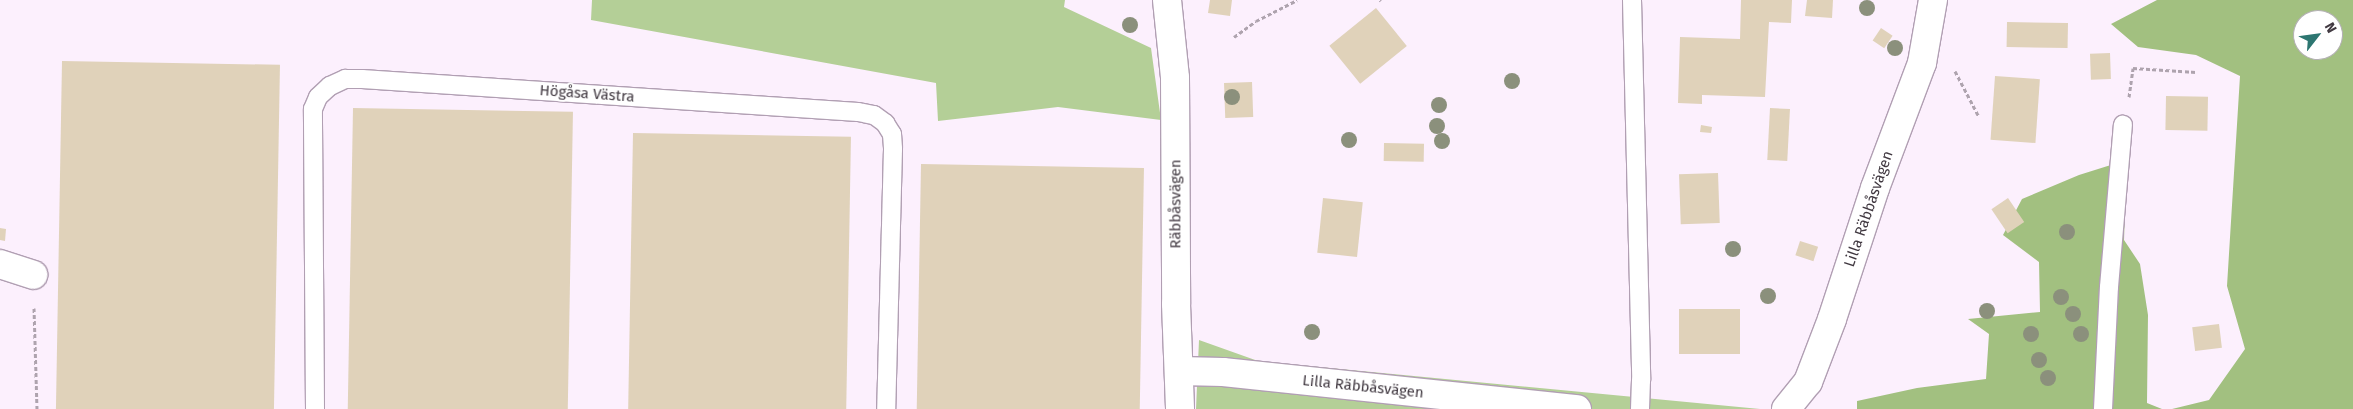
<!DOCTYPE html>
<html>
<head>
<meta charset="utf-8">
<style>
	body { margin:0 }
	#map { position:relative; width:2353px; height:409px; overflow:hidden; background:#fcf0fd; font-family:"Fira Sans",sans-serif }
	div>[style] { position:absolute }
	.green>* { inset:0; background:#b4cf97 }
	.forest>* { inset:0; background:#a2c080 }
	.building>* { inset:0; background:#e0d2ba; transform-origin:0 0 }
	.path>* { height:3px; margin-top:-1.5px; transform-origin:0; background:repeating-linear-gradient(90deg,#aea3ae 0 4px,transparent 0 6.5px) }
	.roads { filter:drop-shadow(1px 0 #b19fb3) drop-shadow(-1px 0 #b19fb3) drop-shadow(0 1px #b19fb3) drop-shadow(0 -1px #b19fb3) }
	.service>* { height:18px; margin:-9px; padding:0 9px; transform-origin:9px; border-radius:9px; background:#fff }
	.minor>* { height:28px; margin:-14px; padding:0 14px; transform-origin:14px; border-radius:14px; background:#fff }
	.trees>* { width:16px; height:16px; margin:-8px; border-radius:50%; background:#8b907c }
	span { translate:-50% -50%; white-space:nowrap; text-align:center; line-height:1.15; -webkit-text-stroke:4px #fff; paint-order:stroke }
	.street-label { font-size:15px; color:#413941 }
	.north { position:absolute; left:2293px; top:10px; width:50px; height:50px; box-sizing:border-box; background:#fff; border:1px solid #b3b0b3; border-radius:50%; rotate:60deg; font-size:14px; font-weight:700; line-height:20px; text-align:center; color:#413941 }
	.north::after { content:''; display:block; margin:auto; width:18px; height:22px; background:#2d7671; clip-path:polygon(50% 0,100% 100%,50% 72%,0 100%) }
</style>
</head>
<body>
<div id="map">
	<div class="green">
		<i style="clip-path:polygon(592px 0,1065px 0,1064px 7px,1151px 48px,1161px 120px,1058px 107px,938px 121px,936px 83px,591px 20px)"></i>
		<i style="clip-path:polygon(1199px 340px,1258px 361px,1760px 409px,1196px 409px)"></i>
	</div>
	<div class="forest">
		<i style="clip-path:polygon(evenodd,2157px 0,2353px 0,2353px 409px,2172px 409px,2209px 400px,2245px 349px,2227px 286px,2240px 76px,2196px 55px,2138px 47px,2111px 24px,2157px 0,2303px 20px,2333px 20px,2333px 50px,2303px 50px,2303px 20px)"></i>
		<i style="clip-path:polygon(2114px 164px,2126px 183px,2124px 240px,2140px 264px,2148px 315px,2147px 403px,2162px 409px,1857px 409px,1857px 401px,1917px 388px,1986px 379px,1989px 334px,1968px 319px,2040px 312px,2039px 262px,2003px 235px,2022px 199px,2079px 175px)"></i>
	</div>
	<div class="building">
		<i style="clip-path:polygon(1210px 0,1232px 0,1230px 16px,1208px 13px)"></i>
		<i style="clip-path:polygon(1741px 0,1792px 0,1791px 23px,1769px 22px,1765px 97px,1702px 95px,1702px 104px,1678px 103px,1680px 37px,1740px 39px)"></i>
		<i style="clip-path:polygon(1807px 0,1833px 0,1832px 18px,1805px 16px)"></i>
		<i style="left:1376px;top:8px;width:49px;height:60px;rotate:51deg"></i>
		<i style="left:2007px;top:22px;width:61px;height:25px;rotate:1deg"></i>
		<i style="left:1881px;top:28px;width:14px;height:15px;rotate:34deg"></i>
		<i style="left:2110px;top:53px;width:26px;height:20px;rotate:88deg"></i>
		<i style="left:62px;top:61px;width:218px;height:348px;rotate:1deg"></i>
		<i style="left:1995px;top:76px;width:45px;height:64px;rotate:4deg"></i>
		<i style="left:1252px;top:82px;width:35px;height:28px;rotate:88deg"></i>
		<i style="left:2166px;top:96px;width:42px;height:34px;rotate:1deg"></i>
		<i style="left:353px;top:108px;width:220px;height:301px;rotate:1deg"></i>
		<i style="left:1770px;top:108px;width:20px;height:52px;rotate:3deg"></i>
		<i style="clip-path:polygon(1701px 125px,1712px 127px,1711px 133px,1700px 132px)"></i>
		<i style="left:633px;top:133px;width:218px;height:276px;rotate:1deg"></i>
		<i style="left:1384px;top:143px;width:40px;height:18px;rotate:1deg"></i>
		<i style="left:921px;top:164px;width:223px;height:245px;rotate:1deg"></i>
		<i style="left:1718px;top:173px;width:50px;height:39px;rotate:88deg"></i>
		<i style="left:1323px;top:198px;width:40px;height:55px;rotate:6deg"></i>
		<i style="left:2008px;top:198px;width:29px;height:20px;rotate:56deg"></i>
		<i style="clip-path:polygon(0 228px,6px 229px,5px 241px,0 240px)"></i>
		<i style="left:1800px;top:241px;width:19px;height:15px;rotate:18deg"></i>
		<i style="left:1679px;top:309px;width:61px;height:45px"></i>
		<i style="left:2219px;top:324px;width:24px;height:27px;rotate:83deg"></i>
	</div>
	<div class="path">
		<i style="left:1380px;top:0;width:1px;rotate:45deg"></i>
		<i style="left:1234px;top:37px;width:27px;rotate:-36deg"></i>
		<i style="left:1256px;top:21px;width:46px;rotate:-27.1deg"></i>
		<i style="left:1955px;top:71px;width:50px;rotate:62.4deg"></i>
		<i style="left:2129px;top:97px;width:29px;rotate:-82deg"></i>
		<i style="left:2133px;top:68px;width:63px;rotate:3.6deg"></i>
		<i style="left:34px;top:308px;width:101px;rotate:88.3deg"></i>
	</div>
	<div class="roads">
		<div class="service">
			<i style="left:1632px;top:0;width:380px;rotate:88.6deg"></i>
			<i style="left:1641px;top:380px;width:29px;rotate:92deg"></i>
			<i style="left:315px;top:409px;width:300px;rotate:-90.4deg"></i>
			<i style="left:313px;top:109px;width:13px;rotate:-67deg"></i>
			<i style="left:318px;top:97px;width:16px;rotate:-43deg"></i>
			<i style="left:330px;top:86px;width:17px;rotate:-25deg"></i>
			<i style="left:345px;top:79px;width:17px"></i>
			<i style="left:362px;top:79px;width:497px;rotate:3.8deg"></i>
			<i style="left:858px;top:112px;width:16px;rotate:11deg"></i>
			<i style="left:874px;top:115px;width:14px;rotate:36deg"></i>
			<i style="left:885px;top:123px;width:13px;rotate:58deg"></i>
			<i style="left:892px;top:134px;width:15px;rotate:86deg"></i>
			<i style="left:893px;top:149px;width:260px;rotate:91.5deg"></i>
			<i style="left:2103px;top:409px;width:122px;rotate:-87.2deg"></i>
			<i style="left:2109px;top:287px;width:163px;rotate:-85.1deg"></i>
		</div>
		<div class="minor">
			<i style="left:1167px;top:0;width:78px;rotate:84.1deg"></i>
			<i style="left:1175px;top:78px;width:226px;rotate:89.7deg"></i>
			<i style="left:1176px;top:304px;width:105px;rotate:87.8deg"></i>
			<i style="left:0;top:264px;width:35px;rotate:18deg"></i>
			<i style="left:1180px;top:371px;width:43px;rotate:1.3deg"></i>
			<i style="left:1223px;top:372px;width:356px;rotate:6deg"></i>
			<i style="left:1786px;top:409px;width:35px;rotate:-51deg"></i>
			<i style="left:1808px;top:382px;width:67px;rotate:-69.1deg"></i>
			<i style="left:1832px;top:319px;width:138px;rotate:-71.8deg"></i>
			<i style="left:1875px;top:188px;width:134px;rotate:-69.4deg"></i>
			<i style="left:1922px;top:63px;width:64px;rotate:-80.1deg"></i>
		</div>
	</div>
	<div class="trees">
		<i style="left:1867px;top:8px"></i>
		<i style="left:1130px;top:25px"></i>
		<i style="left:1895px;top:48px"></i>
		<i style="left:1512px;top:81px"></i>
		<i style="left:1232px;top:97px"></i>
		<i style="left:1439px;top:105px"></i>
		<i style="left:1437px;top:126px"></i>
		<i style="left:1349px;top:140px"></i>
		<i style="left:1442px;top:141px"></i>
		<i style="left:2067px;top:232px"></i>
		<i style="left:1733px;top:249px"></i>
		<i style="left:1768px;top:296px"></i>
		<i style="left:2061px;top:297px"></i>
		<i style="left:1987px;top:311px"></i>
		<i style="left:2073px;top:314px"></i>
		<i style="left:1312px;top:332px"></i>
		<i style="left:2031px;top:334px"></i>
		<i style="left:2081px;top:334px"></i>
		<i style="left:2039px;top:360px"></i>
		<i style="left:2048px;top:378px"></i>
	</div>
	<div class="street-label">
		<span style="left:587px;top:94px;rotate:4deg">Högåsa Västra</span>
		<span style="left:1176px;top:204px;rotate:-90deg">Räbbåsvägen</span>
		<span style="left:1869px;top:209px;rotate:-71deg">Lilla Räbbåsvägen</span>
		<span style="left:1363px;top:387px;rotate:6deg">Lilla Räbbåsvägen</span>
	</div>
	<div class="north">N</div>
</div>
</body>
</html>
